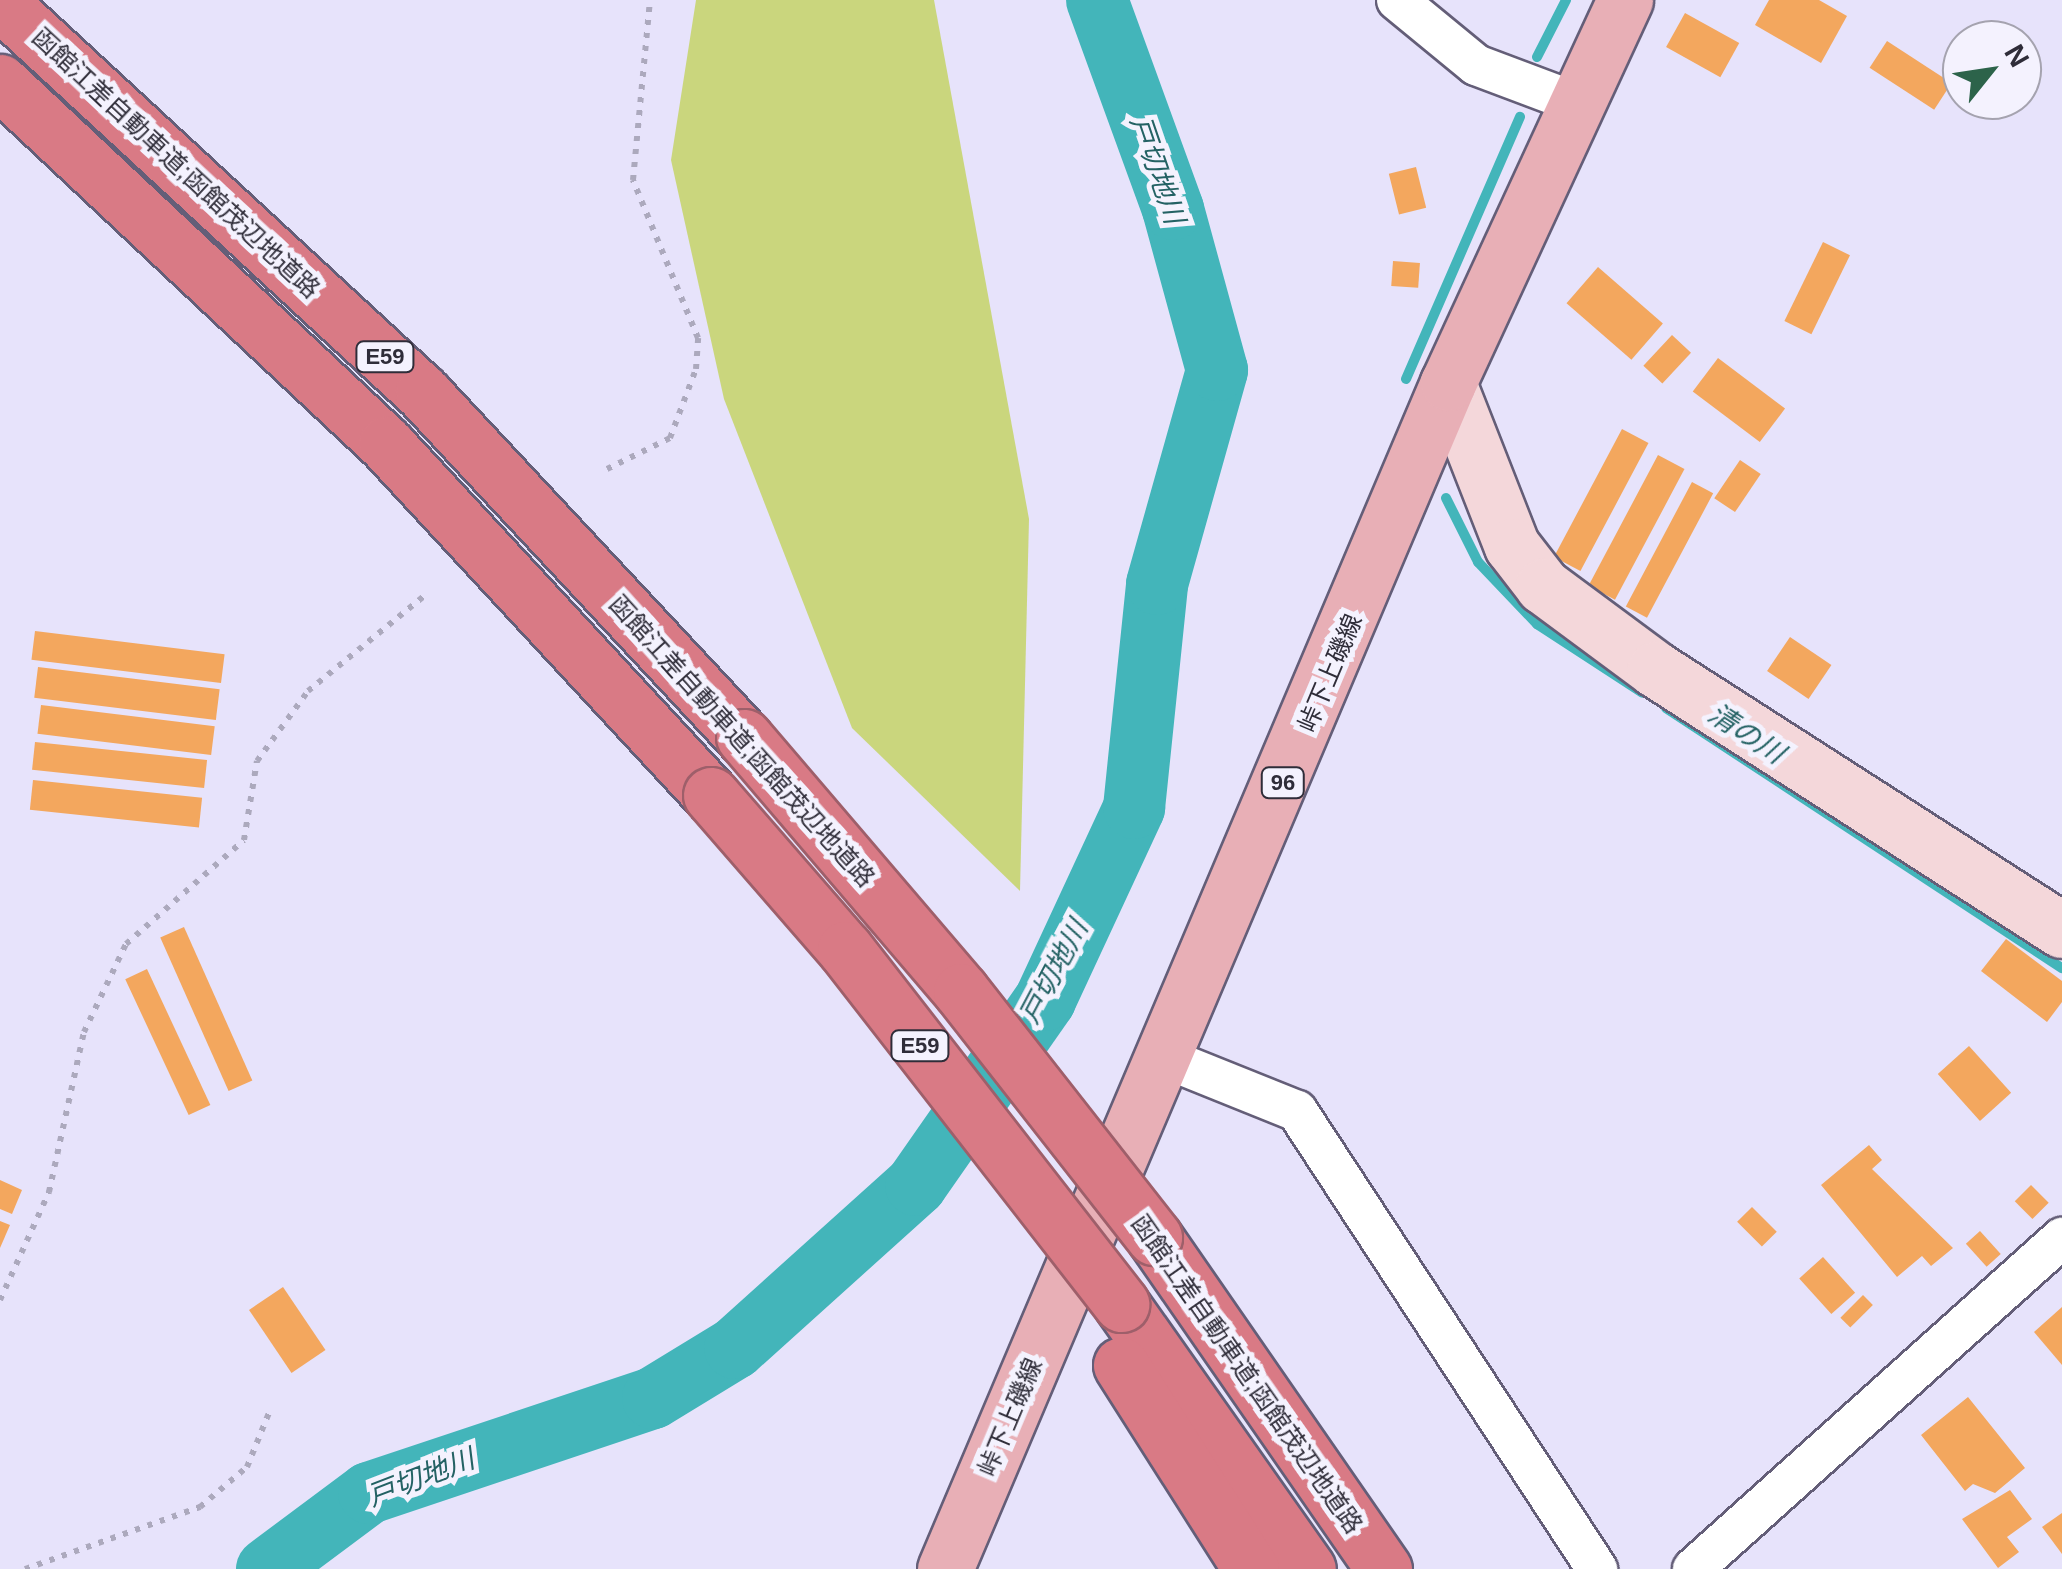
<!DOCTYPE html>
<html>
<head>
<meta charset="utf-8">
<style>
	body { margin:0 }
	#map { position:relative; width:2062px; height:1569px; overflow:hidden; background:#e7e3fb; font-family:Helvetica,"Noto Sans JP",sans-serif }
	div>[style] { position:absolute }
	.green>* { inset:0; background:#cad67d }
	.stream>* { height:10px; margin:-5px; padding:0 5px; transform-origin:5px; border-radius:5px; background:#43b5ba }
	.river>* { height:62px; margin:-31px; padding:0 31px; transform-origin:31px; border-radius:31px; background:#43b5ba }
	.building>* { inset:0; background:#f3a75e; transform-origin:0 0 }
	.path>* { height:6px; margin-top:-3px; transform-origin:0; background:repeating-linear-gradient(90deg,#aca9bd 0 5px,transparent 0 13px) }
	.roads { filter:drop-shadow(2px 0 #645e78) drop-shadow(-2px 0 #645e78) drop-shadow(0 2px #645e78) drop-shadow(0 -2px #645e78) }
	.street>* { height:40px; margin:-20px; padding:0 20px; transform-origin:20px; border-radius:20px; background:#fff }
	.secondary>* { height:55px; margin:-27.5px; padding:0 27.5px; transform-origin:27.5px; border-radius:27.5px; background:#f4d7da }
	.primary>* { height:55px; margin:-27.5px; padding:0 27.5px; transform-origin:27.5px; border-radius:27.5px; background:#e8afb6 }
	.highway>* { height:55px; margin:-27.5px; padding:0 27.5px; transform-origin:27.5px; border-radius:27.5px; background:#d97a85 }
	.bridges { filter:drop-shadow(2px 0 #9e5f6a) drop-shadow(-2px 0 #9e5f6a) drop-shadow(0 2px #9e5f6a) drop-shadow(0 -2px #9e5f6a) }
	.highway-bridge>* { height:55px; margin:-27.5px; padding:0 27.5px; transform-origin:27.5px; border-radius:27.5px; background:#d97a85 }
	span { translate:-50% -50%; white-space:nowrap; text-align:center; line-height:1.15; -webkit-text-stroke:10px #f4f2fe; paint-order:stroke }
	.shield-label span { padding:2px 8px; background:#f4f2fe; border:2px solid; border-radius:8px; -webkit-text-stroke-width:0 }
	.shield-label { font-size:22px; color:#2f2d39; font-weight:700 }
	.street-label { font-size:25px; color:#2f2d39 }
	.water-label { font-size:28px; color:#246264; font-style:italic }
	.north { position:absolute; left:1942px; top:20px; width:100px; height:100px; box-sizing:border-box; background:#f4f2fe; border:2px solid #a5a3af; border-radius:50%; rotate:60deg; font-size:28px; font-weight:700; line-height:40px; text-align:center; color:#2f2d39 }
	.north::after { content:''; display:block; margin:auto; width:35px; height:45px; background:#2c634a; clip-path:polygon(50% 0,100% 100%,50% 72%,0 100%) }
</style>
</head>
<body>
<div id="map">
	<div class="green">
		<i style="clip-path:polygon(696px 0,934px 0,1029px 519px,1020px 891px,852px 728px,724px 399px,671px 160px)"></i>
	</div>
	<div class="stream">
		<i style="left:1537px;top:57px;width:64px;rotate:-63deg"></i>
		<i style="left:1406px;top:379px;width:286px;rotate:-66.5deg"></i>
		<i style="left:1446px;top:498px;width:72px;rotate:63.4deg"></i>
		<i style="left:1478px;top:562px;width:86px;rotate:46.4deg"></i>
		<i style="left:1537px;top:624px;width:126px;rotate:33.1deg"></i>
		<i style="left:1666px;top:708px;width:474px;rotate:33.3deg"></i>
	</div>
	<div class="river">
		<i style="left:267px;top:1569px;width:127px;rotate:-36.7deg"></i>
		<i style="left:369px;top:1493px;width:299px;rotate:-18.5deg"></i>
		<i style="left:653px;top:1398px;width:96px;rotate:-31.4deg"></i>
		<i style="left:735px;top:1348px;width:244px;rotate:-42deg"></i>
		<i style="left:916px;top:1185px;width:226px;rotate:-55.1deg"></i>
		<i style="left:1045px;top:1000px;width:212px;rotate:-65.1deg"></i>
		<i style="left:1134px;top:808px;width:225px;rotate:-84.1deg"></i>
		<i style="left:1157px;top:584px;width:222px;rotate:-74.3deg"></i>
		<i style="left:1217px;top:370px;width:167px;rotate:-105.3deg"></i>
		<i style="left:1173px;top:209px;width:222px;rotate:-110deg"></i>
	</div>
	<div class="building">
		<i style="clip-path:polygon(1769px 0,1819px 0,1847px 16px,1821px 63px,1755px 25px)"></i>
		<i style="left:1685px;top:13px;width:62px;height:39px;rotate:29deg"></i>
		<i style="left:1887px;top:41px;width:77px;height:32px;rotate:33deg"></i>
		<i style="left:1416px;top:167px;width:42px;height:28px;rotate:76deg"></i>
		<i style="left:1823px;top:242px;width:30px;height:88px;rotate:26deg"></i>
		<i style="left:1393px;top:261px;width:27px;height:25px;rotate:4deg"></i>
		<i style="left:1598px;top:267px;width:86px;height:48px;rotate:41deg"></i>
		<i style="left:1672px;top:335px;width:26px;height:42px;rotate:43deg"></i>
		<i style="left:1718px;top:358px;width:84px;height:42px;rotate:37deg"></i>
		<i style="left:1622px;top:429px;width:30px;height:145px;rotate:28deg"></i>
		<i style="left:1658px;top:455px;width:30px;height:148px;rotate:28deg"></i>
		<i style="left:1740px;top:460px;width:25px;height:46px;rotate:34deg"></i>
		<i style="left:1692px;top:482px;width:24px;height:141px;rotate:28deg"></i>
		<i style="left:35px;top:631px;width:191px;height:29px;rotate:7deg"></i>
		<i style="left:1790px;top:637px;width:50px;height:41px;rotate:34deg"></i>
		<i style="left:38px;top:667px;width:183px;height:31px;rotate:7deg"></i>
		<i style="left:41px;top:705px;width:175px;height:29px;rotate:7deg"></i>
		<i style="left:35px;top:742px;width:173px;height:28px;rotate:6deg"></i>
		<i style="left:33px;top:780px;width:170px;height:30px;rotate:6deg"></i>
		<i style="left:184px;top:927px;width:168px;height:26px;rotate:66deg"></i>
		<i style="clip-path:polygon(2006px 939px,2062px 981px,2062px 1002px,2047px 1022px,1981px 971px)"></i>
		<i style="left:147px;top:969px;width:150px;height:24px;rotate:65deg"></i>
		<i style="left:1969px;top:1046px;width:63px;height:42px;rotate:48deg"></i>
		<i style="clip-path:polygon(1869px 1145px,1882px 1160px,1872px 1169px,1953px 1248px,1931px 1266px,1922px 1256px,1897px 1277px,1821px 1185px)"></i>
		<i style="clip-path:polygon(0 1180px,22px 1190px,12px 1214px,0 1209px)"></i>
		<i style="left:2031px;top:1185px;width:25px;height:23px;rotate:45deg"></i>
		<i style="left:1752px;top:1207px;width:35px;height:21px;rotate:45deg"></i>
		<i style="clip-path:polygon(0 1221px,10px 1225px,0 1248px)"></i>
		<i style="left:1980px;top:1231px;width:31px;height:19px;rotate:48deg"></i>
		<i style="left:1823px;top:1257px;width:48px;height:32px;rotate:48deg"></i>
		<i style="left:283px;top:1287px;width:76px;height:41px;rotate:56deg"></i>
		<i style="left:1863px;top:1295px;width:14px;height:32px;rotate:45deg"></i>
		<i style="clip-path:polygon(2062px 1307px,2062px 1365px,2034px 1332px)"></i>
		<i style="clip-path:polygon(1968px 1397px,2025px 1468px,1995px 1493px,1973px 1484px,1965px 1491px,1921px 1435px)"></i>
		<i style="clip-path:polygon(2010px 1490px,2032px 1519px,2007px 1537px,2019px 1552px,1998px 1568px,1962px 1519px)"></i>
		<i style="clip-path:polygon(2062px 1513px,2062px 1554px,2042px 1527px)"></i>
	</div>
	<div class="path">
		<i style="left:607px;top:469px;width:70px;rotate:-26.2deg"></i>
		<i style="left:670px;top:438px;width:74px;rotate:-69.4deg"></i>
		<i style="left:696px;top:369px;width:31px;rotate:-86deg"></i>
		<i style="left:698px;top:338px;width:171px;rotate:-112.4deg"></i>
		<i style="left:633px;top:180px;width:181px;rotate:-84.6deg"></i>
		<i style="left:0;top:1300px;width:119px;rotate:-65.6deg"></i>
		<i style="left:49px;top:1192px;width:164px;rotate:-77.7deg"></i>
		<i style="left:84px;top:1032px;width:98px;rotate:-64.5deg"></i>
		<i style="left:126px;top:944px;width:157px;rotate:-41.4deg"></i>
		<i style="left:244px;top:840px;width:80px;rotate:-80.7deg"></i>
		<i style="left:257px;top:761px;width:87px;rotate:-53.9deg"></i>
		<i style="left:308px;top:691px;width:149px;rotate:-39.3deg"></i>
		<i style="left:25px;top:1569px;width:186px;rotate:-19.5deg"></i>
		<i style="left:200px;top:1507px;width:62px;rotate:-40.4deg"></i>
		<i style="left:247px;top:1467px;width:64px;rotate:-67.9deg"></i>
	</div>
	<div class="roads">
		<div class="street">
			<i style="left:1397px;top:0;width:102px;rotate:39.4deg"></i>
			<i style="left:1476px;top:65px;width:108px;rotate:20.6deg"></i>
			<i style="left:1165px;top:1058px;width:142px;rotate:21.9deg"></i>
			<i style="left:1297px;top:1111px;width:548px;rotate:56.77deg"></i>
			<i style="left:1693px;top:1569px;width:496px;rotate:-41.9deg"></i>
		</div>
		<div class="secondary">
			<i style="left:1448px;top:383px;width:175px;rotate:68.6deg"></i>
			<i style="left:1512px;top:546px;width:51px;rotate:52.2deg"></i>
			<i style="left:1543px;top:586px;width:139px;rotate:36.5deg"></i>
			<i style="left:1655px;top:669px;width:483px;rotate:32.7deg"></i>
		</div>
		<div class="primary">
			<i style="left:945px;top:1569px;width:1288px;rotate:-67.02deg"></i>
			<i style="left:1448px;top:383px;width:422px;rotate:-65.2deg"></i>
		</div>
		<div class="highway">
			<i style="left:0;top:2px;width:576px;rotate:42.75deg"></i>
			<i style="left:423px;top:393px;width:471px;rotate:47deg"></i>
			<i style="left:0;top:82px;width:529px;rotate:43.16deg"></i>
			<i style="left:386px;top:444px;width:478px;rotate:47.2deg"></i>
			<i style="left:1154px;top:1237px;width:404px;rotate:55.3deg"></i>
			<i style="left:1121px;top:1304px;width:324px;rotate:54.8deg"></i>
			<i style="left:1121px;top:1365px;width:242px;rotate:57.5deg"></i>
		</div>
	</div>
	<div class="bridges">
		<div class="highway-bridge">
			<i style="left:744px;top:737px;width:334px;rotate:49.5deg"></i>
			<i style="left:961px;top:991px;width:313px;rotate:51.9deg"></i>
			<i style="left:711px;top:795px;width:204px;rotate:49deg"></i>
			<i style="left:845px;top:949px;width:450px;rotate:52.1deg"></i>
		</div>
	</div>
	<div class="shield-label">
		<span style="left:385px;top:357px">E59</span>
		<span style="left:1283px;top:783px">96</span>
		<span style="left:920px;top:1046px">E59</span>
	</div>
	<div class="street-label">
		<span style="left:176px;top:163px;rotate:43deg">函館江差自動車道;函館茂辺地道路</span>
		<span style="left:1330px;top:673px;rotate:-67deg">峠下上磯線</span>
		<span style="left:742px;top:741px;rotate:48deg">函館江差自動車道;函館茂辺地道路</span>
		<span style="left:1247px;top:1374px;rotate:55deg">函館江差自動車道;函館茂辺地道路</span>
		<span style="left:1010px;top:1417px;rotate:-67deg">峠下上磯線</span>
	</div>
	<div class="water-label">
		<span style="left:1157px;top:170px;rotate:71deg">戸切地川</span>
		<span style="left:1746px;top:734px;rotate:33deg">清の川</span>
		<span style="left:1054px;top:972px;rotate:-62deg">戸切地川</span>
		<span style="left:421px;top:1478px;rotate:-21deg">戸切地川</span>
	</div>
	<div class="north">N</div>
</div>
</body>
</html>
